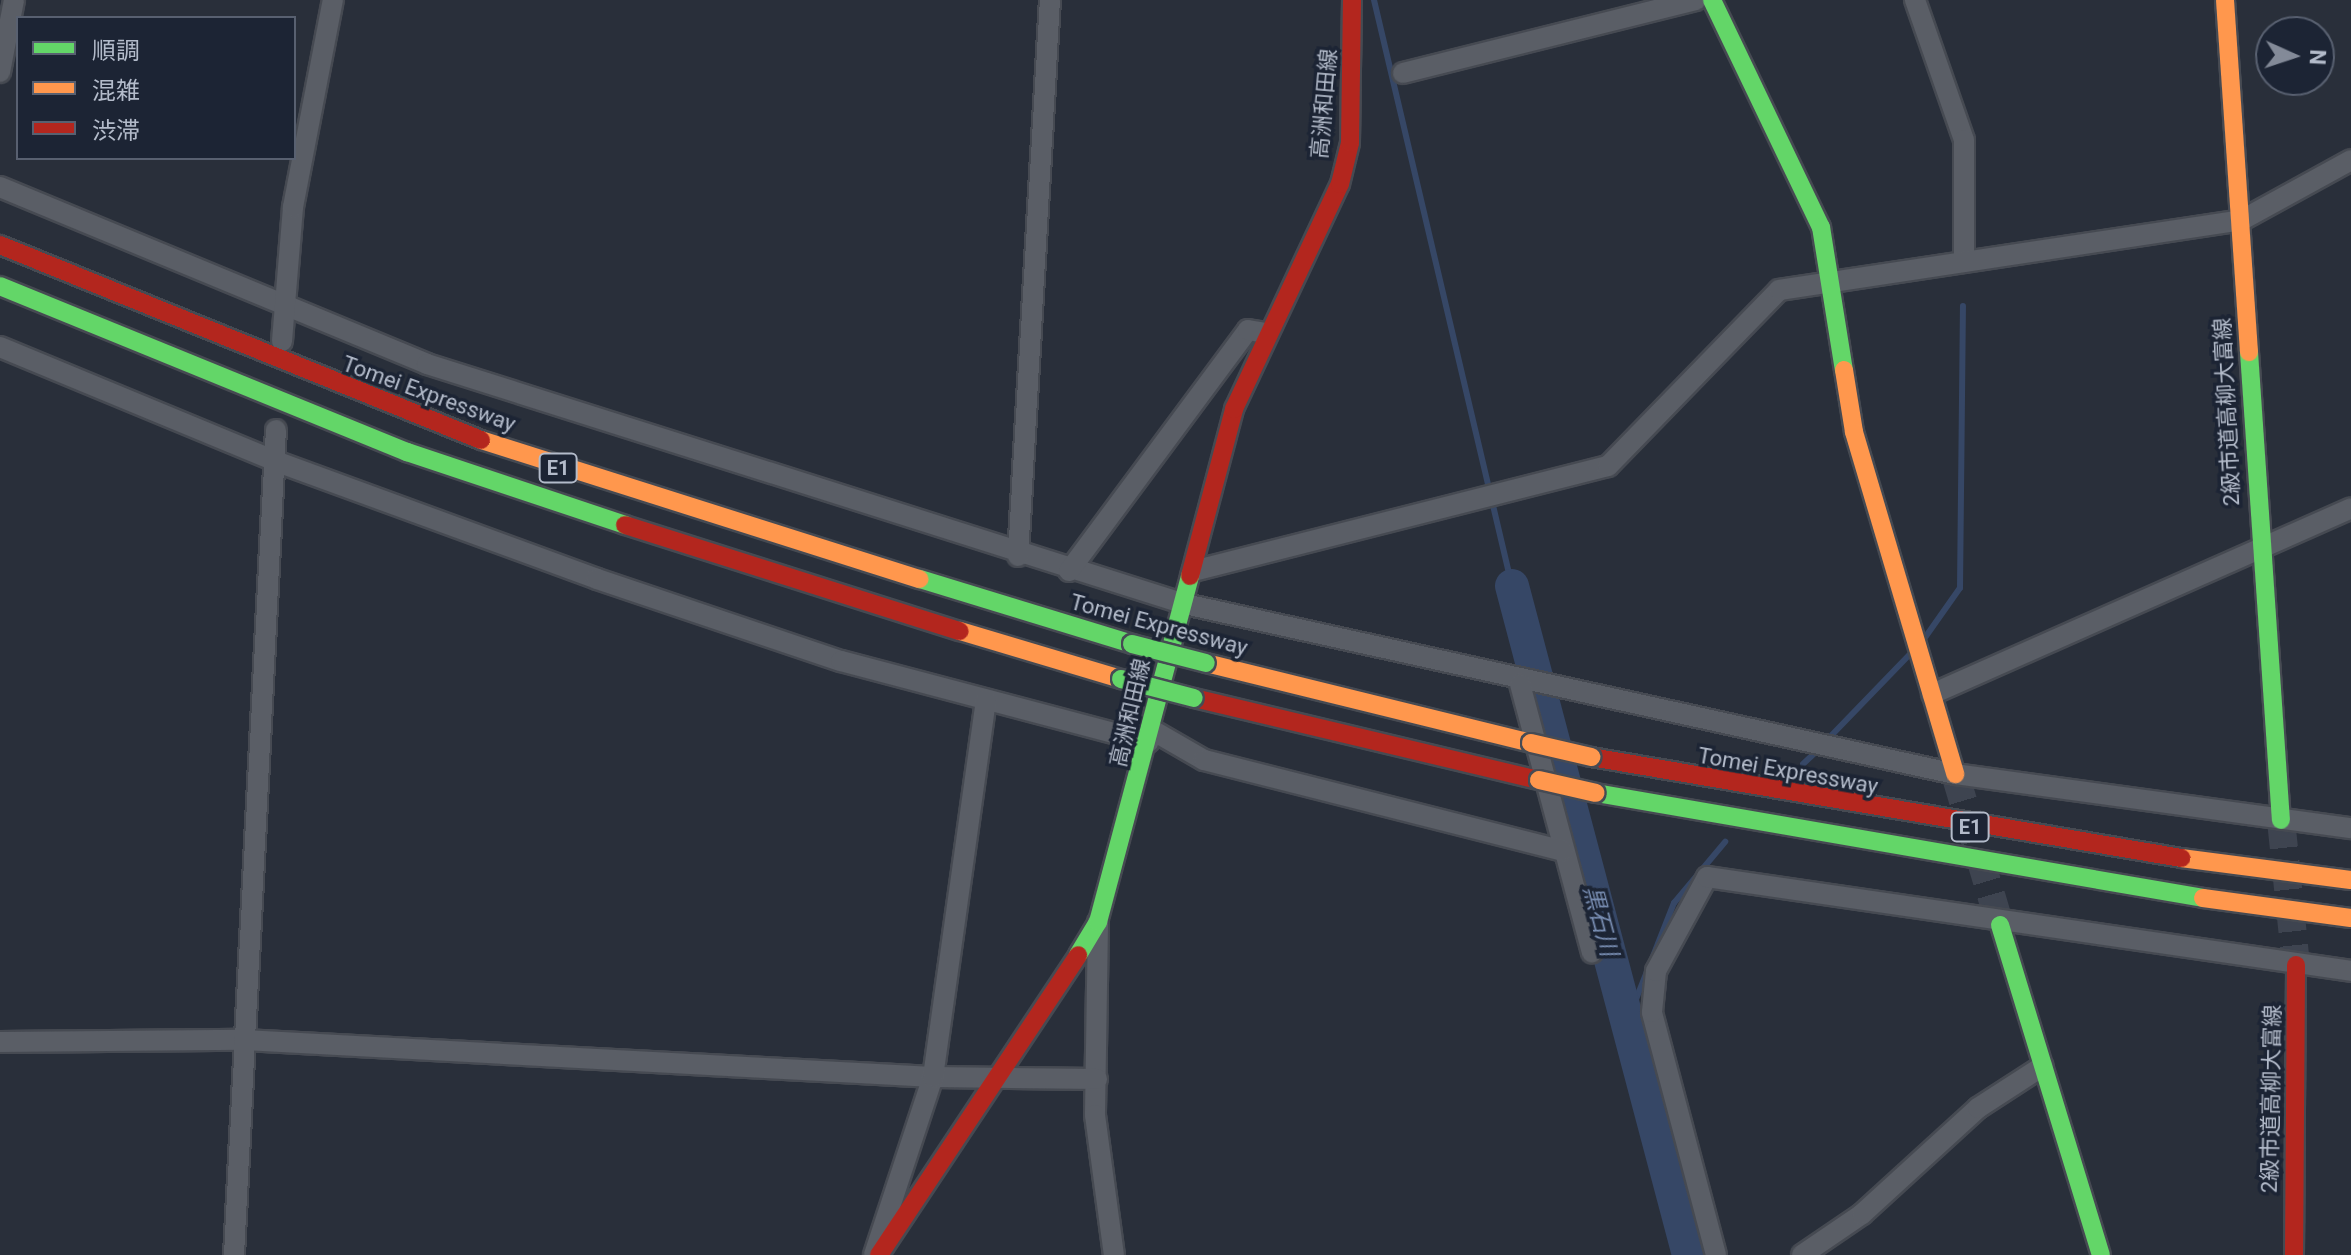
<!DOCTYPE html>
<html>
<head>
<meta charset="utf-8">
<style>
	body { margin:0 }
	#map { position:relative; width:2351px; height:1255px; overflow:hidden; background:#292f3a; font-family:Roboto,"Noto Sans JP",sans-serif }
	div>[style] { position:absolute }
	.stream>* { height:6px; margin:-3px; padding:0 3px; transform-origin:3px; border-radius:3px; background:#364766 }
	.river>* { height:34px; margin:-17px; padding:0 17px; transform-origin:17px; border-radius:17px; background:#364766 }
	.secondary-tunnel>* { height:28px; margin-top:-14px; transform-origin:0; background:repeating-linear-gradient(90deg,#3e4450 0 28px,transparent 0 42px) }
	.roads { filter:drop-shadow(2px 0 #464a52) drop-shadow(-2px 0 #464a52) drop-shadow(0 2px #464a52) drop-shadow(0 -2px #464a52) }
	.street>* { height:20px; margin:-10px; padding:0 10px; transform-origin:10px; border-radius:10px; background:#5a5e66 }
	.fast>* { height:18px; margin:-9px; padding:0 9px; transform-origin:9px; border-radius:9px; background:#63d668 }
	.slow>* { height:18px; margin:-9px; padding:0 9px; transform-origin:9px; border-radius:9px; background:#ff974d }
	.jam>* { height:18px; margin:-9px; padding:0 9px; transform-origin:9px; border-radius:9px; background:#b3261e }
	.bridges { filter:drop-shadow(2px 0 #464b54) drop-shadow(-2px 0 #464b54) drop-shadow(0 2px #464b54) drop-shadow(0 -2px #464b54) }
	.fast-bridge>* { height:18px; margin:-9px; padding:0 9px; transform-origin:9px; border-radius:9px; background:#63d668 }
	.slow-bridge>* { height:18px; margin:-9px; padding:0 9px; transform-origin:9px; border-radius:9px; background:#ff974d }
	span { translate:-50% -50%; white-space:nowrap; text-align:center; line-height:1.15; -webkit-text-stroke:7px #1c2434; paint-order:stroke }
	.shield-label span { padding:2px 6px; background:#1c2434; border:2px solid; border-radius:6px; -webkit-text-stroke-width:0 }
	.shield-label { font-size:20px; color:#b3bbca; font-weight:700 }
	.street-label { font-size:22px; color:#b3bbca }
	.water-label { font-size:24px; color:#798eb3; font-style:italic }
	.legend { position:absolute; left:16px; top:16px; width:280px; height:144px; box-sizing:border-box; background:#1c2434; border:2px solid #586070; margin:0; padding:10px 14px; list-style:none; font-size:24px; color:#b3bbca }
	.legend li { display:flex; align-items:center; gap:16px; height:40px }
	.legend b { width:40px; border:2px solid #586070 }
	.north { position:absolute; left:2255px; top:16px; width:80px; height:80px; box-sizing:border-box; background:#1c2434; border:2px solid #586070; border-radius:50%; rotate:93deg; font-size:22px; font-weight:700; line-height:32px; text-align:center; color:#b3bbca }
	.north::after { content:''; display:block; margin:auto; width:28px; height:36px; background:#838a98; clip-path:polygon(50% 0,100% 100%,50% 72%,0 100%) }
</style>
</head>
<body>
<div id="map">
	<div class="stream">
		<i style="left:1374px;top:0;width:602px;rotate:76.75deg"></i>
		<i style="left:1924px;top:639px;width:62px;rotate:-54.8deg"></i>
		<i style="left:1960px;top:588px;width:282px;rotate:-89.4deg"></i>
		<i style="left:1827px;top:740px;width:121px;rotate:-46deg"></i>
		<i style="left:1803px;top:764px;width:23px;rotate:-43deg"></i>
		<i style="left:1629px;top:1017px;width:123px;rotate:-68.5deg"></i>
		<i style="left:1674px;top:903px;width:80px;rotate:-50.1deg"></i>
	</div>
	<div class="river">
		<i style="left:1512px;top:586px;width:692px;rotate:75.18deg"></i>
	</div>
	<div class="secondary-tunnel">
		<i style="left:1955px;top:774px;width:158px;rotate:73.4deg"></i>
		<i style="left:2281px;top:820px;width:146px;rotate:84.1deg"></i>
	</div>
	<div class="roads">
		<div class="street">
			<i style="left:1915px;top:0;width:148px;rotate:70.7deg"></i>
			<i style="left:1964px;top:140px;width:122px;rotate:90deg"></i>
			<i style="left:0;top:72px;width:73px;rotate:-79deg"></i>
			<i style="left:1403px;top:73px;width:302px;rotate:-14deg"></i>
			<i style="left:0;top:187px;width:462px;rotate:22.5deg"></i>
			<i style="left:427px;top:364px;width:795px;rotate:17.57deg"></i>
			<i style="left:1185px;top:604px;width:789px;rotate:12.45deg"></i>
			<i style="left:1955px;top:774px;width:400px;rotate:7.8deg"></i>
			<i style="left:282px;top:341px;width:134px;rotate:-85.3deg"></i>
			<i style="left:293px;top:207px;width:211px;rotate:-79.1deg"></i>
			<i style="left:0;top:347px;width:298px;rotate:22.5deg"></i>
			<i style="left:275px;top:461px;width:343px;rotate:20.1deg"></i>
			<i style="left:597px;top:579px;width:257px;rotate:18.6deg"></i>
			<i style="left:841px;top:661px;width:318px;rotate:14.8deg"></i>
			<i style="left:1018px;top:556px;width:557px;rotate:-86.71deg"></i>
			<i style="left:1069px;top:571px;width:300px;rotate:-53.4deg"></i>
			<i style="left:1248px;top:330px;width:17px;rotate:10deg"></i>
			<i style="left:1193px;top:571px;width:428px;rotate:-14.2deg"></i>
			<i style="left:1608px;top:466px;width:245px;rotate:-45.8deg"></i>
			<i style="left:1779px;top:290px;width:468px;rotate:-8.6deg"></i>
			<i style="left:2242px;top:220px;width:124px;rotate:-28.8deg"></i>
			<i style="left:1520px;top:684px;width:278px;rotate:75deg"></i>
			<i style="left:1932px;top:694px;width:458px;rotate:-23.9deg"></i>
			<i style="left:1152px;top:730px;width:60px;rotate:30deg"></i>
			<i style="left:1204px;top:760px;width:370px;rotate:14.2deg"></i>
			<i style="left:1098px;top:922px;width:193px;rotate:90.9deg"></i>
			<i style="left:1095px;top:1115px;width:141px;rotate:82.3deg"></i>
			<i style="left:0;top:1042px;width:244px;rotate:-0.5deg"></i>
			<i style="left:244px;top:1040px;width:690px;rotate:3.07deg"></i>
			<i style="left:933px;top:1077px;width:164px;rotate:0.7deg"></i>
			<i style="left:234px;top:1255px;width:826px;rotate:-87.09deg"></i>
			<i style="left:874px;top:1255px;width:188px;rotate:-71.7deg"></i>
			<i style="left:933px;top:1077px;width:381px;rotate:-82deg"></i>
			<i style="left:1716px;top:1255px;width:251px;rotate:-104.8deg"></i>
			<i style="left:1652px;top:1012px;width:41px;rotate:-84.4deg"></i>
			<i style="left:1656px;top:971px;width:107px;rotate:-61.5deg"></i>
			<i style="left:1707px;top:877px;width:651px;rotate:8.3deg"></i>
			<i style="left:1802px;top:1255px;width:73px;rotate:-34.3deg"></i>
			<i style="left:1862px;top:1214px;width:157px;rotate:-42.4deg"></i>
			<i style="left:1978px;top:1108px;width:77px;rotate:-32.9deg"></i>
		</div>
		<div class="fast">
			<i style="left:1712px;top:0;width:252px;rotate:64.4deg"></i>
			<i style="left:1821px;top:227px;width:145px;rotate:80.9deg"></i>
			<i style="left:0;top:286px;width:440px;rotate:22.2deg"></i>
			<i style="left:407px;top:452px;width:230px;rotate:18.5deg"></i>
			<i style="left:2249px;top:352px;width:469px;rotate:86.1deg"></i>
			<i style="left:920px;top:579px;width:222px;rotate:17deg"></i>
			<i style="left:1596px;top:793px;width:616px;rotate:9.81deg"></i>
			<i style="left:2000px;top:925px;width:345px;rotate:73deg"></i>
			<i style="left:1078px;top:955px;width:39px;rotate:-59deg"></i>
			<i style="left:1098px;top:922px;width:358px;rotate:-75.1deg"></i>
		</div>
		<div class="slow">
			<i style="left:2225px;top:0;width:353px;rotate:86.1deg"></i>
			<i style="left:1844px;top:370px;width:63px;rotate:80.8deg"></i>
			<i style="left:1854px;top:432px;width:357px;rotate:73.5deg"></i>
			<i style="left:481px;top:440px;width:460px;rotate:17.6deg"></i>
			<i style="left:960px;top:631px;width:168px;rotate:16.6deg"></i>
			<i style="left:1206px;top:663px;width:335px;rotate:13.8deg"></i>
			<i style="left:2181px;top:858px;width:171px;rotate:7.4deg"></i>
			<i style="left:2203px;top:898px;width:149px;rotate:7.7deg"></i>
		</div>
		<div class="jam">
			<i style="left:0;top:245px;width:519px;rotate:22.07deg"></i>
			<i style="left:625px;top:525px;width:351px;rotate:17.6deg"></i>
			<i style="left:1190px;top:576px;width:173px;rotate:-75.2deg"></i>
			<i style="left:1234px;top:409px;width:249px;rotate:-64.8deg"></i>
			<i style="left:1340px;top:184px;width:42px;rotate:-76.3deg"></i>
			<i style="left:1350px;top:143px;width:143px;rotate:-89.2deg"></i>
			<i style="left:1194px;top:698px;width:355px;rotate:13.4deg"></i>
			<i style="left:1591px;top:757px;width:599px;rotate:9.71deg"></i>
			<i style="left:879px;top:1255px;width:360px;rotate:-56.4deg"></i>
			<i style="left:2294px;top:1255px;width:290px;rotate:-89.6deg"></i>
		</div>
	</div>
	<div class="bridges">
		<div class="fast-bridge">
			<i style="left:1132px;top:644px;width:76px;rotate:14.4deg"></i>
			<i style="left:1121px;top:679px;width:75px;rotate:14.6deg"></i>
		</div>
		<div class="slow-bridge">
			<i style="left:1531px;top:743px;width:62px;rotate:13.1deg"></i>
			<i style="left:1539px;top:780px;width:58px;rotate:12.8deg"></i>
		</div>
	</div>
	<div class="shield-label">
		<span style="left:558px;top:468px">E1</span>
		<span style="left:1970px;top:827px">E1</span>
	</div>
	<div class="street-label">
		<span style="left:1324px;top:104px;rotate:-85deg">高洲和田線</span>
		<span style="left:429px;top:394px;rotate:20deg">Tomei Expressway</span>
		<span style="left:2227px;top:412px;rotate:-93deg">2級市道高柳大富線</span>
		<span style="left:1159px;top:625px;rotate:15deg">Tomei Expressway</span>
		<span style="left:1130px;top:713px;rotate:-77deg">高洲和田線</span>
		<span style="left:1788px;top:771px;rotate:10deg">Tomei Expressway</span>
		<span style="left:2271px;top:1099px;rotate:-89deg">2級市道高柳大富線</span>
	</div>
	<div class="water-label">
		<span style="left:1600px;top:921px;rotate:75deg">黒石川</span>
	</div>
	<ul class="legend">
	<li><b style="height:10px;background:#63d668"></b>順調</li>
	<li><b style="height:10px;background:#ff974d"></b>混雑</li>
	<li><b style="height:10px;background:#b3261e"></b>渋滞</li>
	</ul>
	<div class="north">N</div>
</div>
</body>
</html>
